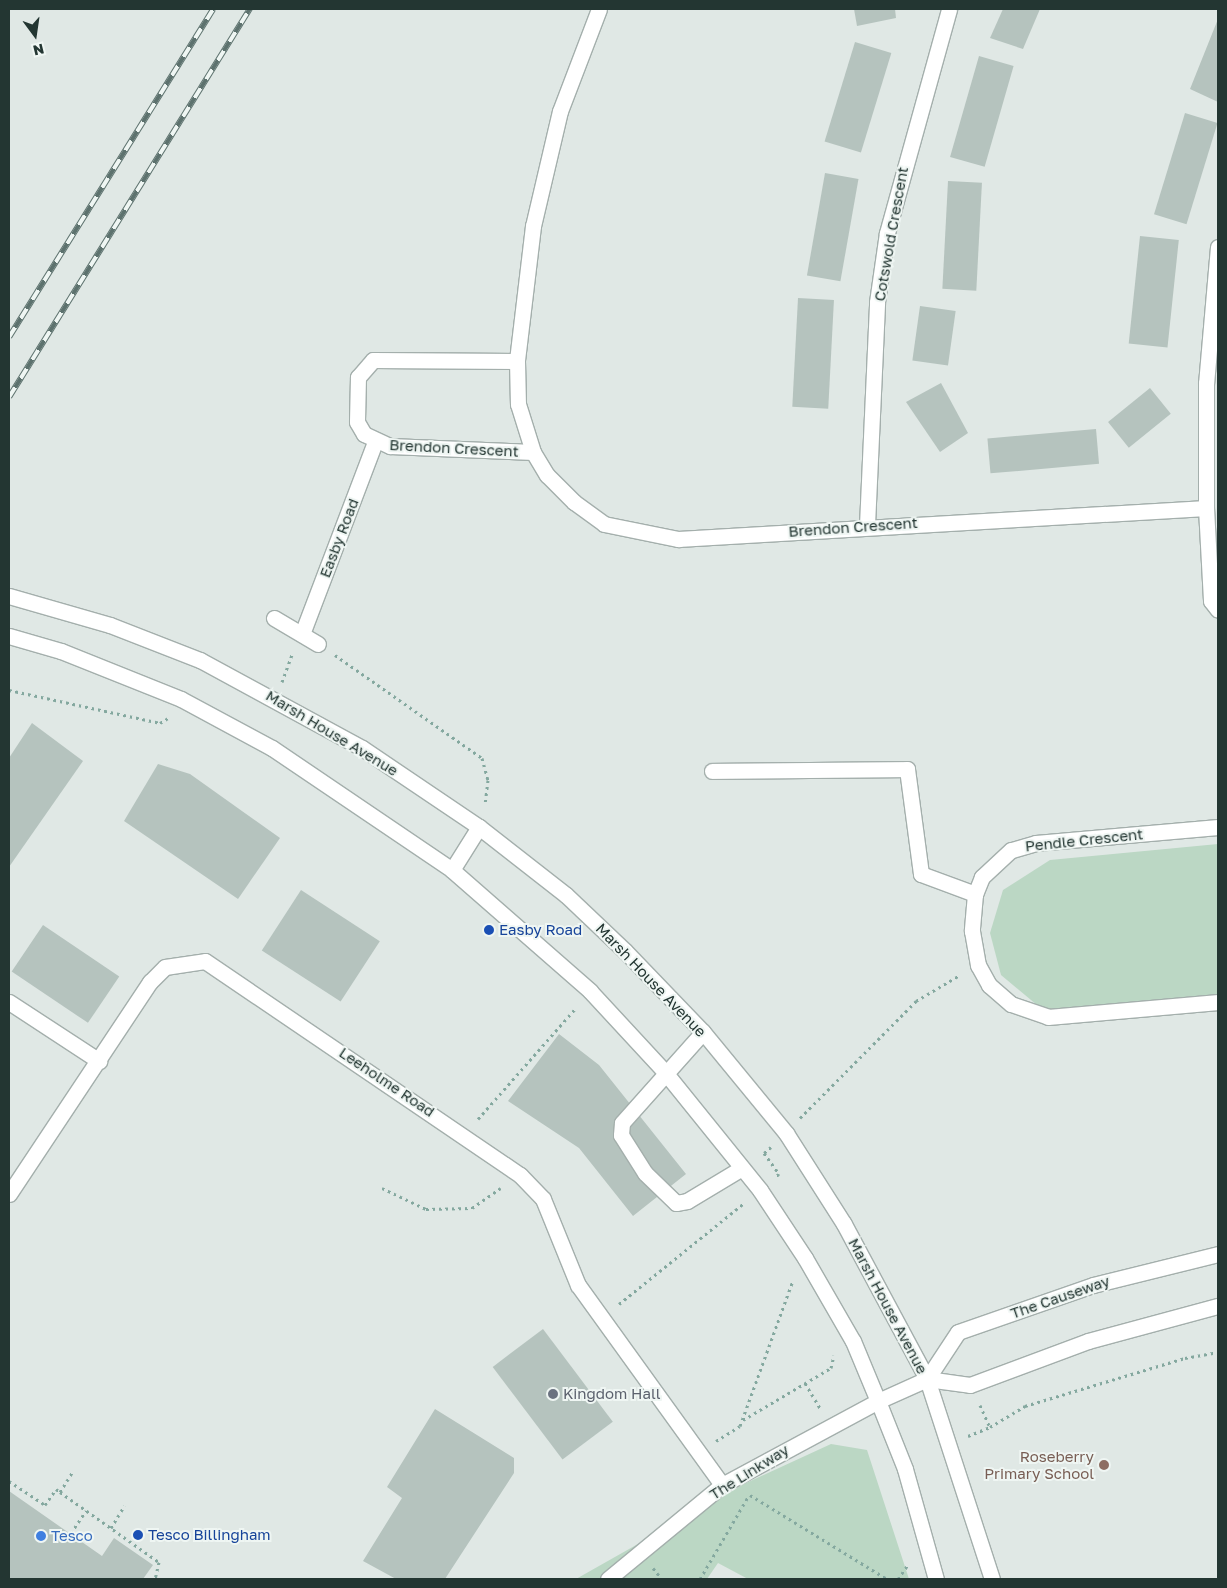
<!DOCTYPE html>
<html>
<head>
<meta charset="utf-8">
<style>
	body { margin:0 }
	#map { position:relative; width:1227px; height:1588px; overflow:hidden; background:#e0e8e5; font-family:"Golos Text",sans-serif }
	div>[style] { position:absolute }
	.green>* { inset:0; background:#bbd7c4 }
	.building>* { inset:0; background:#b5c3be; transform-origin:0 0 }
	.path>* { height:3px; margin-top:-1.5px; transform-origin:0; background:repeating-linear-gradient(90deg,#84a89f 0 2.5px,transparent 0 6.5px) }
	.roads { filter:drop-shadow(1px 0 #a4afac) drop-shadow(-1px 0 #a4afac) drop-shadow(0 1px #a4afac) drop-shadow(0 -1px #a4afac) }
	.service>* { height:15px; margin:-7.5px; padding:0 7.5px; transform-origin:7.5px; border-radius:7.5px; background:#fff }
	.minor>* { height:15px; margin:-7.5px; padding:0 7.5px; transform-origin:7.5px; border-radius:7.5px; background:#fff }
	.tertiary>* { height:15px; margin:-7.5px; padding:0 7.5px; transform-origin:7.5px; border-radius:7.5px; background:#fff }
	.rail>* { height:5.5px; margin-top:-2.75px; transform-origin:0; background:repeating-linear-gradient(90deg,#eff6f3 0 11px,#5d726e 0 22px); box-sizing:border-box; border-block:1px solid #5d726e }
	.dots>* { width:14px; height:14px; translate:-50% -50%; box-sizing:border-box; border:2px solid #eff6f3; border-radius:50% }
	span { translate:-50% -50%; white-space:nowrap; text-align:center; line-height:1.15; -webkit-text-stroke:4px #eff6f3; paint-order:stroke }
	.street-label { font-size:15px; color:#233632 }
	.transit-label { font-size:15px; color:#164399 }
	.left { translate:0 -50%; text-align:left }
	.worship-label { font-size:15px; color:#5b616d }
	.education-label { font-size:15px; color:#785e54 }
	.right { translate:-100% -50%; text-align:right }
	.shop-label { font-size:15px; color:#366cbe }
	.frame { position:absolute; inset:0; border:10px solid #233632; pointer-events:none }
	.north { position:absolute; left:10px; top:10px; width:50px; height:50px; -webkit-text-stroke:4px #eff6f3; paint-order:stroke; rotate:166deg; font-size:14px; font-weight:700; line-height:20px; text-align:center; color:#233632 }
	.north::after { content:''; display:block; margin:auto; width:18px; height:22px; background:#233632; clip-path:polygon(50% 0,100% 100%,50% 72%,0 100%) }
</style>
</head>
<body>
<div id="map">
	<div class="green">
		<i style="clip-path:polygon(1218px 844px,1218px 996px,1043px 1010px,1001px 975px,990px 933px,1003px 890px,1050px 860px)"></i>
		<i style="clip-path:polygon(831px 1444px,867px 1450px,909px 1579px,748px 1579px,718px 1563px,707px 1579px,576px 1579px,744px 1484px)"></i>
	</div>
	<div class="building">
		<i style="clip-path:polygon(854px 9px,895px 9px,896px 18px,857px 26px)"></i>
		<i style="clip-path:polygon(1003px 9px,1040px 9px,1023px 49px,990px 38px)"></i>
		<i style="clip-path:polygon(1218px 19px,1218px 102px,1190px 89px)"></i>
		<i style="left:855px;top:42px;width:38px;height:104px;rotate:17deg"></i>
		<i style="left:979px;top:56px;width:36px;height:105px;rotate:16deg"></i>
		<i style="left:1185px;top:113px;width:34px;height:106px;rotate:17deg"></i>
		<i style="left:825px;top:173px;width:34px;height:104px;rotate:10deg"></i>
		<i style="left:948px;top:181px;width:34px;height:108px;rotate:3deg"></i>
		<i style="left:1140px;top:236px;width:39px;height:108px;rotate:6deg"></i>
		<i style="left:798px;top:298px;width:36px;height:109px;rotate:3deg"></i>
		<i style="left:920px;top:306px;width:36px;height:55px;rotate:8deg"></i>
		<i style="clip-path:polygon(941px 383px,968px 433px,940px 452px,906px 402px)"></i>
		<i style="left:1150px;top:388px;width:33px;height:54px;rotate:51deg"></i>
		<i style="left:1096px;top:429px;width:35px;height:109px;rotate:85deg"></i>
		<i style="clip-path:polygon(32px 723px,83px 761px,9px 867px,9px 758px)"></i>
		<i style="clip-path:polygon(158px 764px,190px 774px,280px 838px,238px 899px,124px 821px)"></i>
		<i style="left:301px;top:890px;width:94px;height:72px;rotate:33deg"></i>
		<i style="left:43px;top:925px;width:92px;height:56px;rotate:34deg"></i>
		<i style="clip-path:polygon(559px 1034px,599px 1065px,686px 1174px,633px 1216px,579px 1148px,508px 1101px)"></i>
		<i style="left:543px;top:1329px;width:116px;height:63px;rotate:53deg"></i>
		<i style="clip-path:polygon(435px 1409px,514px 1458px,514px 1473px,445px 1579px,396px 1579px,363px 1561px,402px 1498px,387px 1487px)"></i>
		<i style="clip-path:polygon(9px 1491px,102px 1556px,114px 1538px,153px 1565px,143px 1579px,9px 1579px)"></i>
	</div>
	<div class="path">
		<i style="left:335px;top:655px;width:179px;rotate:35deg"></i>
		<i style="left:482px;top:758px;width:23px;rotate:75deg"></i>
		<i style="left:488px;top:780px;width:25px;rotate:97deg"></i>
		<i style="left:282px;top:682px;width:29px;rotate:-70deg"></i>
		<i style="left:9px;top:690px;width:155px;rotate:12.3deg"></i>
		<i style="left:160px;top:723px;width:12px;rotate:-31deg"></i>
		<i style="left:800px;top:1118px;width:165px;rotate:-45.2deg"></i>
		<i style="left:916px;top:1001px;width:51px;rotate:-30.6deg"></i>
		<i style="left:478px;top:1119px;width:148px;rotate:-48.6deg"></i>
		<i style="left:771px;top:1147px;width:9px;rotate:139deg"></i>
		<i style="left:764px;top:1153px;width:26px;rotate:54deg"></i>
		<i style="left:779px;top:1174px;width:4px;rotate:146deg"></i>
		<i style="left:382px;top:1188px;width:49px;rotate:25.5deg"></i>
		<i style="left:426px;top:1209px;width:46px;rotate:-1.2deg"></i>
		<i style="left:472px;top:1208px;width:35px;rotate:-35deg"></i>
		<i style="left:619px;top:1304px;width:161px;rotate:-38.9deg"></i>
		<i style="left:805px;top:1383px;width:29px;rotate:59deg"></i>
		<i style="left:980px;top:1405px;width:24px;rotate:66deg"></i>
		<i style="left:990px;top:1427px;width:41px;rotate:-31deg"></i>
		<i style="left:1025px;top:1406px;width:167px;rotate:-16.7deg"></i>
		<i style="left:1185px;top:1358px;width:34px;rotate:-10deg"></i>
		<i style="left:743px;top:1420px;width:102px;rotate:-30.6deg"></i>
		<i style="left:831px;top:1368px;width:13px;rotate:-77deg"></i>
		<i style="left:968px;top:1436px;width:24px;rotate:-22deg"></i>
		<i style="left:716px;top:1441px;width:28px;rotate:-32deg"></i>
		<i style="left:740px;top:1426px;width:155px;rotate:-70deg"></i>
		<i style="left:9px;top:1481px;width:43px;rotate:33.7deg"></i>
		<i style="left:45px;top:1505px;width:19px;rotate:-55deg"></i>
		<i style="left:56px;top:1489px;width:5px;rotate:37deg"></i>
		<i style="left:60px;top:1492px;width:121px;rotate:35.3deg"></i>
		<i style="left:159px;top:1562px;width:17px;rotate:103deg"></i>
		<i style="left:60px;top:1492px;width:25px;rotate:-58deg"></i>
		<i style="left:750px;top:1495px;width:161px;rotate:31.5deg"></i>
		<i style="left:111px;top:1528px;width:26px;rotate:-59deg"></i>
		<i style="left:71px;top:1533px;width:27px;rotate:-56deg"></i>
		<i style="left:653px;top:1568px;width:14px;rotate:51deg"></i>
		<i style="left:700px;top:1579px;width:95px;rotate:-59.7deg"></i>
		<i style="left:898px;top:1579px;width:19px;rotate:-55deg"></i>
	</div>
	<div class="roads">
		<div class="service">
			<i style="left:712px;top:771px;width:195px;rotate:-0.6deg"></i>
			<i style="left:907px;top:769px;width:106px;rotate:82.4deg"></i>
			<i style="left:921px;top:874px;width:58px;rotate:20.3deg"></i>
			<i style="left:703px;top:1032px;width:122px;rotate:131.7deg"></i>
			<i style="left:622px;top:1123px;width:12px;rotate:95deg"></i>
			<i style="left:621px;top:1135px;width:45px;rotate:57.7deg"></i>
			<i style="left:645px;top:1173px;width:43px;rotate:44.1deg"></i>
			<i style="left:676px;top:1203px;width:11px;rotate:-10deg"></i>
			<i style="left:687px;top:1201px;width:64px;rotate:-31deg"></i>
		</div>
		<div class="minor">
			<i style="left:599px;top:9px;width:109px;rotate:110.9deg"></i>
			<i style="left:560px;top:111px;width:118px;rotate:103.2deg"></i>
			<i style="left:533px;top:226px;width:136px;rotate:96.8deg"></i>
			<i style="left:517px;top:361px;width:43px;rotate:88.7deg"></i>
			<i style="left:518px;top:404px;width:50px;rotate:72.6deg"></i>
			<i style="left:533px;top:452px;width:27px;rotate:59deg"></i>
			<i style="left:547px;top:475px;width:38px;rotate:45deg"></i>
			<i style="left:574px;top:502px;width:37px;rotate:36deg"></i>
			<i style="left:604px;top:524px;width:76px;rotate:11.5deg"></i>
			<i style="left:678px;top:539px;width:529px;rotate:-3.36deg"></i>
			<i style="left:1218px;top:247px;width:137px;rotate:95deg"></i>
			<i style="left:1206px;top:383px;width:125px;rotate:90deg"></i>
			<i style="left:1206px;top:508px;width:93px;rotate:86.9deg"></i>
			<i style="left:1211px;top:601px;width:11px;rotate:52deg"></i>
			<i style="left:517px;top:361px;width:144px;rotate:-179.6deg"></i>
			<i style="left:373px;top:360px;width:23px;rotate:131deg"></i>
			<i style="left:358px;top:377px;width:45px;rotate:91.3deg"></i>
			<i style="left:357px;top:422px;width:14px;rotate:60deg"></i>
			<i style="left:364px;top:434px;width:29px;rotate:25deg"></i>
			<i style="left:390px;top:446px;width:143px;rotate:2.4deg"></i>
			<i style="left:867px;top:525px;width:223px;rotate:-87.4deg"></i>
			<i style="left:877px;top:302px;width:70px;rotate:-81.8deg"></i>
			<i style="left:887px;top:233px;width:232px;rotate:-74.5deg"></i>
			<i style="left:274px;top:618px;width:51px;rotate:30.6deg"></i>
			<i style="left:302px;top:634px;width:205px;rotate:-69.2deg"></i>
			<i style="left:1218px;top:827px;width:183px;rotate:175deg"></i>
			<i style="left:1036px;top:843px;width:26px;rotate:164deg"></i>
			<i style="left:1011px;top:850px;width:40px;rotate:137deg"></i>
			<i style="left:982px;top:877px;width:18px;rotate:112deg"></i>
			<i style="left:975px;top:894px;width:37px;rotate:95deg"></i>
			<i style="left:972px;top:931px;width:35px;rotate:80deg"></i>
			<i style="left:978px;top:965px;width:23px;rotate:61deg"></i>
			<i style="left:989px;top:985px;width:29px;rotate:41deg"></i>
			<i style="left:1011px;top:1004px;width:39px;rotate:19deg"></i>
			<i style="left:1048px;top:1017px;width:171px;rotate:-5deg"></i>
			<i style="left:9px;top:1002px;width:108px;rotate:33.2deg"></i>
			<i style="left:9px;top:1194px;width:255px;rotate:-56.4deg"></i>
			<i style="left:150px;top:982px;width:21px;rotate:-45deg"></i>
			<i style="left:165px;top:967px;width:40px;rotate:-8.5deg"></i>
			<i style="left:205px;top:961px;width:381px;rotate:34.2deg"></i>
			<i style="left:520px;top:1175px;width:33px;rotate:46deg"></i>
			<i style="left:543px;top:1199px;width:93px;rotate:67.9deg"></i>
			<i style="left:578px;top:1285px;width:246px;rotate:54.2deg"></i>
			<i style="left:608px;top:1579px;width:148px;rotate:-39.5deg"></i>
			<i style="left:722px;top:1485px;width:177px;rotate:-28.3deg"></i>
		</div>
		<div class="tertiary">
			<i style="left:9px;top:596px;width:105px;rotate:16deg"></i>
			<i style="left:110px;top:625px;width:97px;rotate:21.3deg"></i>
			<i style="left:200px;top:660px;width:184px;rotate:28.5deg"></i>
			<i style="left:362px;top:748px;width:141px;rotate:34deg"></i>
			<i style="left:479px;top:827px;width:110px;rotate:38deg"></i>
			<i style="left:566px;top:895px;width:81px;rotate:43.5deg"></i>
			<i style="left:625px;top:951px;width:112px;rotate:46.1deg"></i>
			<i style="left:703px;top:1032px;width:131px;rotate:50.6deg"></i>
			<i style="left:786px;top:1133px;width:108px;rotate:57.5deg"></i>
			<i style="left:844px;top:1224px;width:176px;rotate:61.8deg"></i>
			<i style="left:927px;top:1379px;width:210px;rotate:72deg"></i>
			<i style="left:9px;top:636px;width:54px;rotate:16.1deg"></i>
			<i style="left:61px;top:651px;width:129px;rotate:21.8deg"></i>
			<i style="left:181px;top:699px;width:103px;rotate:28.3deg"></i>
			<i style="left:272px;top:748px;width:217px;rotate:34.1deg"></i>
			<i style="left:452px;top:870px;width:184px;rotate:41.2deg"></i>
			<i style="left:590px;top:991px;width:109px;rotate:47.2deg"></i>
			<i style="left:664px;top:1071px;width:153px;rotate:51.1deg"></i>
			<i style="left:760px;top:1190px;width:82px;rotate:56.5deg"></i>
			<i style="left:805px;top:1258px;width:96px;rotate:60deg"></i>
			<i style="left:853px;top:1341px;width:65px;rotate:67.4deg"></i>
			<i style="left:878px;top:1401px;width:73px;rotate:68.3deg"></i>
			<i style="left:905px;top:1469px;width:114px;rotate:74.3deg"></i>
			<i style="left:452px;top:870px;width:51px;rotate:-57.9deg"></i>
			<i style="left:927px;top:1379px;width:56px;rotate:-56.6deg"></i>
			<i style="left:958px;top:1332px;width:143px;rotate:-19.2deg"></i>
			<i style="left:1093px;top:1285px;width:129px;rotate:-13.9deg"></i>
			<i style="left:878px;top:1401px;width:54px;rotate:-24.2deg"></i>
			<i style="left:927px;top:1379px;width:43px;rotate:7.9deg"></i>
			<i style="left:970px;top:1385px;width:126px;rotate:-20.4deg"></i>
			<i style="left:1088px;top:1341px;width:135px;rotate:-15.1deg"></i>
		</div>
	</div>
	<div class="rail">
		<i style="left:9px;top:337px;width:386px;rotate:-58.1deg"></i>
		<i style="left:9px;top:397px;width:457px;rotate:-58.2deg"></i>
	</div>
	<div class="dots">
		<i style="left:489px;top:930px;background:#1a4fb4"></i>
		<i style="left:553px;top:1394px;background:#6b7280"></i>
		<i style="left:1104px;top:1465px;background:#8d6e63"></i>
		<i style="left:138px;top:1535px;background:#1a4fb4"></i>
		<i style="left:41px;top:1536px;background:#3f7fe0"></i>
	</div>
	<div class="street-label">
		<span style="left:891px;top:234px;rotate:-80deg">Cotswold Crescent</span>
		<span style="left:454px;top:448px;rotate:3deg">Brendon Crescent</span>
		<span style="left:853px;top:527px;rotate:-4deg">Brendon Crescent</span>
		<span style="left:339px;top:538px;rotate:-69deg">Easby Road</span>
		<span style="left:332px;top:733px;rotate:31deg">Marsh House Avenue</span>
		<span style="left:1084px;top:840px;rotate:-6deg">Pendle Crescent</span>
		<span style="left:651px;top:980px;rotate:46deg">Marsh House Avenue</span>
		<span style="left:387px;top:1082px;rotate:34deg">Leeholme Road</span>
		<span style="left:1060px;top:1297px;rotate:-19deg">The Causeway</span>
		<span style="left:888px;top:1306px;rotate:62deg">Marsh House Avenue</span>
		<span style="left:749px;top:1472px;rotate:-32deg">The Linkway</span>
	</div>
	<div class="transit-label">
		<span class="left" style="left:499px;top:930px">Easby Road</span>
		<span class="left" style="left:148px;top:1535px">Tesco Billingham</span>
	</div>
	<div class="worship-label">
		<span class="left" style="left:563px;top:1394px">Kingdom Hall</span>
	</div>
	<div class="education-label">
		<span class="right" style="left:1094px;top:1465px">Roseberry<br>Primary School</span>
	</div>
	<div class="shop-label">
		<span class="left" style="left:51px;top:1536px">Tesco</span>
	</div>
	<div class="frame"></div>
	<div class="north">N</div>
</div>
</body>
</html>
